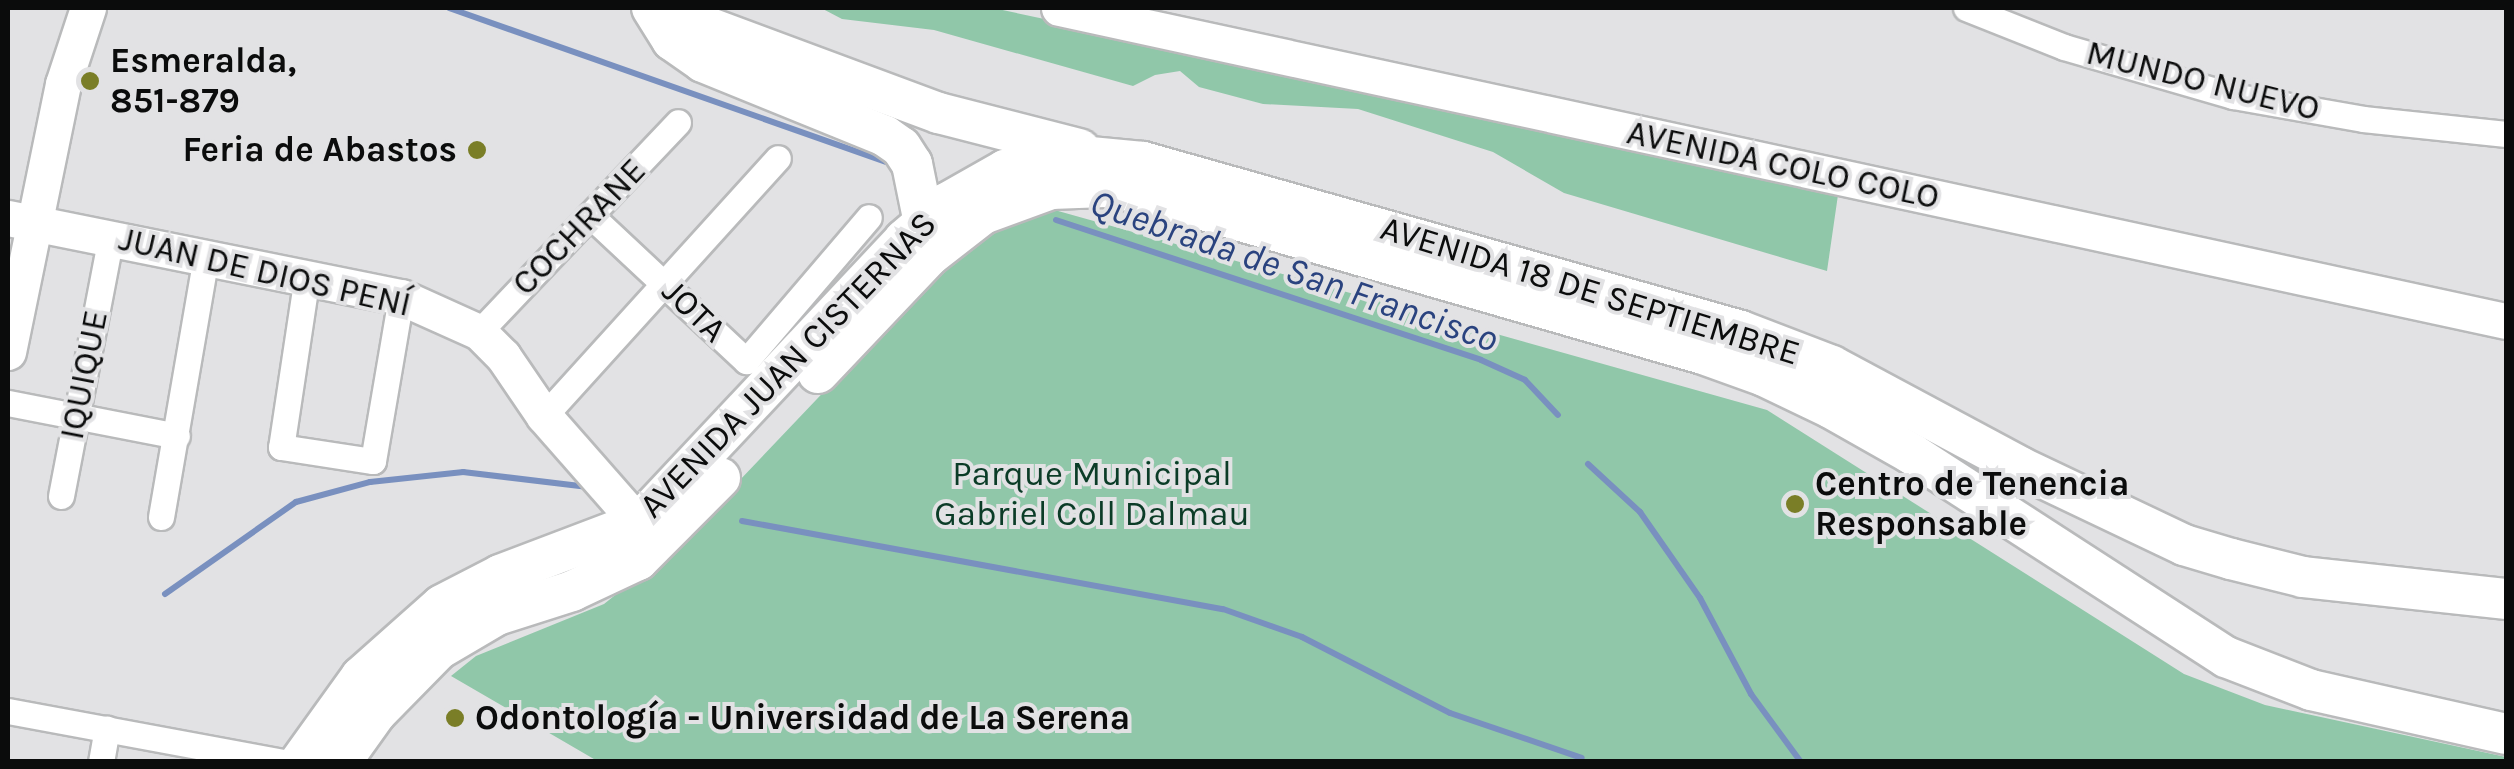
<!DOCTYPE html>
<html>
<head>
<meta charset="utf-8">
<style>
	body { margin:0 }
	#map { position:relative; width:2514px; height:769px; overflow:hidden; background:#e2e2e4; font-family:Karla,sans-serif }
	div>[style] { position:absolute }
	.green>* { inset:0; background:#90c7a9 }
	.stream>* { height:6px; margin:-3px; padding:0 3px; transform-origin:3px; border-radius:3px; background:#7990bf }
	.roads { filter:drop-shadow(2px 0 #b9babb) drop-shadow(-2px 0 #b9babb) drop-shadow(0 2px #b9babb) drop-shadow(0 -2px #b9babb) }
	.street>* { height:25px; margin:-12.5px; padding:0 12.5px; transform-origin:12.5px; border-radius:12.5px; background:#fff }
	.secondary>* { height:35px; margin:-17.5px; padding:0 17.5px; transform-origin:17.5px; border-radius:17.5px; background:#fff }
	.primary>* { height:40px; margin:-20px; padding:0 20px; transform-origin:20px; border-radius:20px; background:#fff }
	.dots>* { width:28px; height:28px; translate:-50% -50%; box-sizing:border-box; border:5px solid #e2e2e4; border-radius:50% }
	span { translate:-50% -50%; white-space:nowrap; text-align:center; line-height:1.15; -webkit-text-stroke:8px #e2e2e4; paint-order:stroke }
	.poi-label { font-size:35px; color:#0b0c0c; font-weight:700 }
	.left { translate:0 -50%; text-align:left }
	.right { translate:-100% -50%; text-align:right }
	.street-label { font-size:35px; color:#0b0c0c }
	.park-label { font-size:35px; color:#0b3c27 }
	.water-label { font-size:38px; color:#2a437f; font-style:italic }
	.frame { position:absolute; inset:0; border:10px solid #0b0c0c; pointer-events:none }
</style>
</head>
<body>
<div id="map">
	<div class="green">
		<i style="clip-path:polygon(821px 8px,993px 8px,1839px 188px,1827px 271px,1564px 193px,1493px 152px,1358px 109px,1263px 104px,1199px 87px,1180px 71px,1155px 75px,1133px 86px,934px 30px,842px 19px)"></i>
		<i style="clip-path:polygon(1051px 209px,1767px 410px,2184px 674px,2265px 705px,2506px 757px,2506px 761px,599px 762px,451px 676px,476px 656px,604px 604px,678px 545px,974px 234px)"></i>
	</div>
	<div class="stream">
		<i style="left:449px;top:8px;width:467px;rotate:19.4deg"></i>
		<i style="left:1056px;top:220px;width:447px;rotate:18.2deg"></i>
		<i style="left:1481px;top:360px;width:48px;rotate:24.4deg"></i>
		<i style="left:1525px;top:380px;width:48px;rotate:46.7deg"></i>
		<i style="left:1588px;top:464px;width:71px;rotate:42.7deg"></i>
		<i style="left:1640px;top:512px;width:105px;rotate:55.1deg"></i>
		<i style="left:1700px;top:598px;width:109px;rotate:62deg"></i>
		<i style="left:1751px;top:694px;width:84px;rotate:53.7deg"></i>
		<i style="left:742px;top:521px;width:489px;rotate:10.4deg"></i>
		<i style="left:1223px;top:609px;width:84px;rotate:19.5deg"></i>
		<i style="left:1302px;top:637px;width:166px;rotate:27.2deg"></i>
		<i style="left:1450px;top:713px;width:139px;rotate:18.8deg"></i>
		<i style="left:165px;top:594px;width:160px;rotate:-35.1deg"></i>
		<i style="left:296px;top:502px;width:77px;rotate:-15.1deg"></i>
		<i style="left:370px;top:482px;width:94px;rotate:-6.1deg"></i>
		<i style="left:463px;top:472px;width:126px;rotate:6.8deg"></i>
	</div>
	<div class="roads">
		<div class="street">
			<i style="left:1966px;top:8px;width:105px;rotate:21.7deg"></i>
			<i style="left:2064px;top:47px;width:176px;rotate:16.2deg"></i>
			<i style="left:2233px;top:96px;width:132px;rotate:10deg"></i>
			<i style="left:2363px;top:119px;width:144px;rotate:6deg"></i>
			<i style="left:590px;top:215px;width:214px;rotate:43.1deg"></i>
			<i style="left:746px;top:361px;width:189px;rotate:-49.5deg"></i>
			<i style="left:307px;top:276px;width:173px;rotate:98.6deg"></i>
			<i style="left:281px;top:447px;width:93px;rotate:8.7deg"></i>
			<i style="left:373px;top:461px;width:166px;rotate:-80.3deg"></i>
			<i style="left:479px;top:332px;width:289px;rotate:-46.5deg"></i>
			<i style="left:8px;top:403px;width:172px;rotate:11deg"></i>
			<i style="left:544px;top:416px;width:348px;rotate:-47.8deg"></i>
			<i style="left:61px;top:496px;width:248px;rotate:-79.1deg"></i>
			<i style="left:161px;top:517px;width:265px;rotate:-80.2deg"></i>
			<i style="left:8px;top:711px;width:280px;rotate:10.5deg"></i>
			<i style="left:101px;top:762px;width:34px;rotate:-80deg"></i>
		</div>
		<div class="secondary">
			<i style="left:1059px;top:8px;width:1480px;rotate:12.21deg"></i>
			<i style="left:8px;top:218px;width:401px;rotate:11.4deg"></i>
			<i style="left:401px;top:297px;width:85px;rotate:24.2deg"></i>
			<i style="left:479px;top:332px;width:34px;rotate:45deg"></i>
			<i style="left:503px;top:356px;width:73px;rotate:55.7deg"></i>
			<i style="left:544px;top:416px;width:165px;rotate:48.7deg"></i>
			<i style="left:8px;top:352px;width:274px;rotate:-78.4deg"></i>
			<i style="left:63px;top:84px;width:80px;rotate:-71.8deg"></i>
		</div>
		<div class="primary">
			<i style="left:652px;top:8px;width:38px;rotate:58deg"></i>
			<i style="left:672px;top:40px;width:38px;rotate:35deg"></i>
			<i style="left:703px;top:62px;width:196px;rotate:22.1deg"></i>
			<i style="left:885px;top:136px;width:19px;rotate:35deg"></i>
			<i style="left:901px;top:147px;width:20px;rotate:57deg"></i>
			<i style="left:912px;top:164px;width:60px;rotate:78.5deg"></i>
			<i style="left:656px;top:8px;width:302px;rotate:20.4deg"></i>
			<i style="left:939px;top:113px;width:145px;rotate:14.4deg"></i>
			<i style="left:818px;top:373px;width:161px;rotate:-46.5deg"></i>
			<i style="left:929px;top:256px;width:68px;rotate:-37.9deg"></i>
			<i style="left:983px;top:214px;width:72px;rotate:-20.2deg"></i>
			<i style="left:1051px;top:189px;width:54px;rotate:-2.1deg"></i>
			<i style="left:1105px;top:187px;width:43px;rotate:9.5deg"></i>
			<i style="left:1147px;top:194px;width:579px;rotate:16.05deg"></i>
			<i style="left:1703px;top:354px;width:65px;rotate:19.8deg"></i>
			<i style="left:1764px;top:376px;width:74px;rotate:25.5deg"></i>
			<i style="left:1831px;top:408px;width:93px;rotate:29.6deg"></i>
			<i style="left:1912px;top:454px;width:374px;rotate:32.9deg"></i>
			<i style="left:2226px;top:657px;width:91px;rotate:21.2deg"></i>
			<i style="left:2311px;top:690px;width:200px;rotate:12.7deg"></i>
			<i style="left:300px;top:762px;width:105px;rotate:-54.3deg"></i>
			<i style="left:361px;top:677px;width:108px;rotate:-41.6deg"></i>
			<i style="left:442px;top:605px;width:65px;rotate:-27.3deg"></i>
			<i style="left:500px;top:575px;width:143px;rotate:-20.8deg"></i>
			<i style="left:634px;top:524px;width:19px;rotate:-39deg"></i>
			<i style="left:649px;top:512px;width:373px;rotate:-46.8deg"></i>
			<i style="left:904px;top:240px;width:57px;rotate:-40.7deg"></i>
			<i style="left:947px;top:203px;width:67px;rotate:-29.6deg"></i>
			<i style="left:1005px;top:170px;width:66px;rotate:-13.2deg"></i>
			<i style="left:1069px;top:155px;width:74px;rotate:5.4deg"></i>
			<i style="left:1143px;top:162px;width:621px;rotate:15.78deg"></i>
			<i style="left:1741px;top:331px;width:97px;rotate:21deg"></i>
			<i style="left:1832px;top:366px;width:213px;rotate:28.2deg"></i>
			<i style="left:2020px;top:467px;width:182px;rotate:25.4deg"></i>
			<i style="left:2184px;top:545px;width:49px;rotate:16.6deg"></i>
			<i style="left:2231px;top:559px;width:74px;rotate:14deg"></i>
			<i style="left:2303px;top:577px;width:204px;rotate:6.2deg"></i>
			<i style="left:341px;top:762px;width:60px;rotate:-54.5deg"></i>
			<i style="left:376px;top:713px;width:90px;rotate:-45.5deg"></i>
			<i style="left:439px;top:649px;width:67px;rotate:-30.4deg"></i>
			<i style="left:497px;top:615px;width:79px;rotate:-17.7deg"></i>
			<i style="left:572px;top:591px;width:73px;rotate:-25.2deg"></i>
			<i style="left:638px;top:560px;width:116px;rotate:-45deg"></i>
		</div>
	</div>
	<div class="dots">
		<i style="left:90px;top:81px;background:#7a7e27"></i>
		<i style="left:477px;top:150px;background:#7a7e27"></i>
		<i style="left:1795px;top:504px;background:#7a7e27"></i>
		<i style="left:455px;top:718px;background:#7a7e27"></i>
	</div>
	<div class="poi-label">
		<span class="left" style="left:110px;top:81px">Esmeralda,<br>851-879</span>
		<span class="right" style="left:457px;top:150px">Feria de Abastos</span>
		<span class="left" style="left:1815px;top:504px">Centro de Tenencia<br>Responsable</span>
		<span class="left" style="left:475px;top:718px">Odontología - Universidad de La Serena</span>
	</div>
	<div class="street-label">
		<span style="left:2203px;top:81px;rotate:14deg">MUNDO NUEVO</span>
		<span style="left:1783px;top:165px;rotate:12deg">AVENIDA COLO COLO</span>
		<span style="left:579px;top:227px;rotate:-46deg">COCHRANE</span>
		<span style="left:265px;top:272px;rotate:13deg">JUAN DE DIOS PENÍ</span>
		<span style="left:1590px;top:291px;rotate:17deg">AVENIDA 18 DE SEPTIEMBRE</span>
		<span style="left:694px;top:311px;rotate:44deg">JOTA</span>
		<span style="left:788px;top:365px;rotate:-46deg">AVENIDA JUAN CISTERNAS</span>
		<span style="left:84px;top:375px;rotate:-79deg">IQUIQUE</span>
	</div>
	<div class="park-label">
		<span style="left:1092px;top:494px">Parque Municipal<br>Gabriel Coll Dalmau</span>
	</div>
	<div class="water-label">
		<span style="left:1294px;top:271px;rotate:19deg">Quebrada de San Francisco</span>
	</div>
	<div class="frame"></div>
</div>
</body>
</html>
